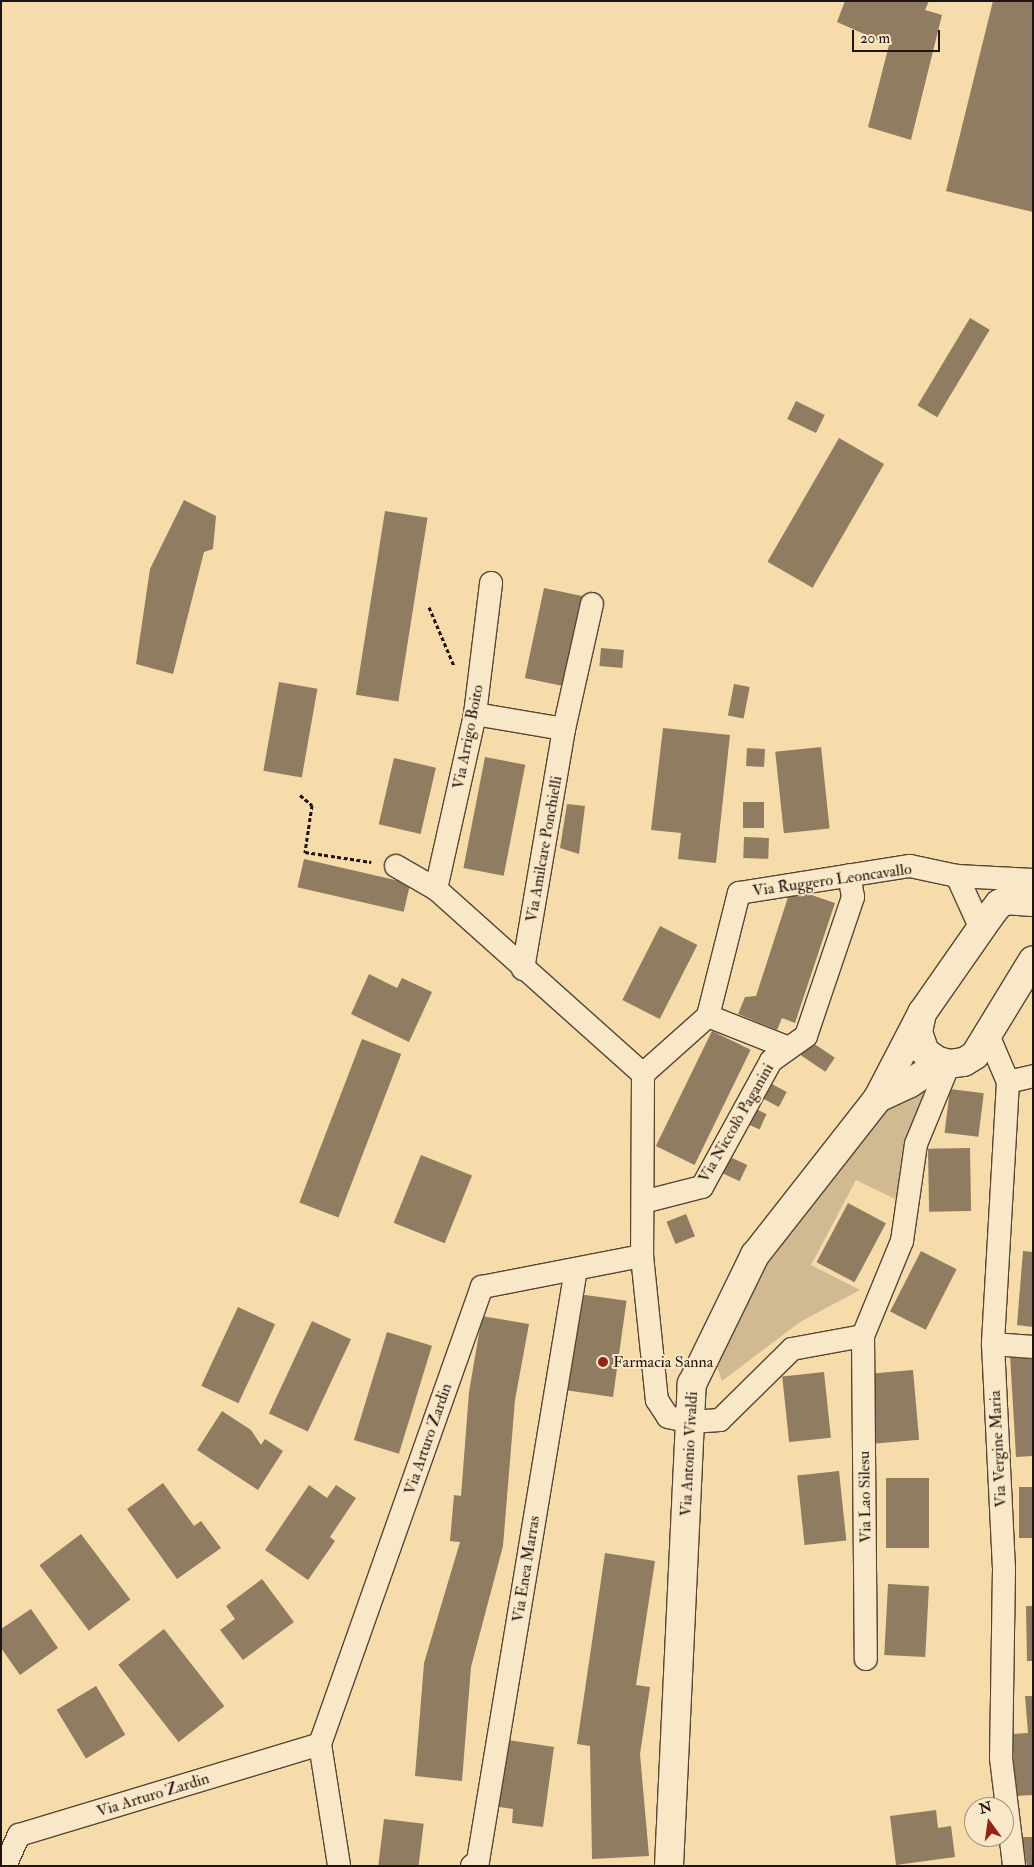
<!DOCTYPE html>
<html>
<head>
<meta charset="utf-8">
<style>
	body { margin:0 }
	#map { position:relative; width:1034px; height:1867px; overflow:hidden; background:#f6dcab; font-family:"IM FELL Double Pica",serif }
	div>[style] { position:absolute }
	.green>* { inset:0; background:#d1ba91 }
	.building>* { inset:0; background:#8f7c61; transform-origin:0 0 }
	.path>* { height:3px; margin-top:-1.5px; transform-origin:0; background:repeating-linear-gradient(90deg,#1f1410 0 4px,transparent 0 6.5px) }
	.roads { filter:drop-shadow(1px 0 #554637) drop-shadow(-1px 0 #554637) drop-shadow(0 1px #554637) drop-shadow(0 -1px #554637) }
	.street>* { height:22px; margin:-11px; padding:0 11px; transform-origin:11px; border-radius:11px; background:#f9e8c8 }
	.secondary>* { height:28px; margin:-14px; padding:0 14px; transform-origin:14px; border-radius:14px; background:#f9e8c8 }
	.dots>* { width:14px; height:14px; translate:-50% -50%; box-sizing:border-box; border:2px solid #f9e8c8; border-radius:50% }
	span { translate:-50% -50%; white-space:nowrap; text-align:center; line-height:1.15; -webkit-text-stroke:4px #f9e8c8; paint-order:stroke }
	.street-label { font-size:16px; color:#1f1410 }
	.poi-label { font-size:16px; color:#1f1410 }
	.left { translate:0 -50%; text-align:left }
	.frame { position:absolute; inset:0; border:2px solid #1f1410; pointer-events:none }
	.north { position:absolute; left:964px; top:1797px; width:50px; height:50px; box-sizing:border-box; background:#f9e8c8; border:1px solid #a2937e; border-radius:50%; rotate:346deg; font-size:14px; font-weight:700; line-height:20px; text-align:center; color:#1f1410 }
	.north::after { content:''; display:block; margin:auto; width:18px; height:22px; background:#8f2418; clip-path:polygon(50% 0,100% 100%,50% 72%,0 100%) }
	.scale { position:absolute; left:852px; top:30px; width:88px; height:22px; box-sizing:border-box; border:2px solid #1f1410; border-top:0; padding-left:6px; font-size:15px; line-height:18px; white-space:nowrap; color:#1f1410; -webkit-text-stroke:4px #f9e8c8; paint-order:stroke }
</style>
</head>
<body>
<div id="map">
	<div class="green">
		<i style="clip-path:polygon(929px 1086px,901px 1202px,856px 1180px,811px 1265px,860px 1290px,800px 1322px,722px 1381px,713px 1355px,761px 1260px,870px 1116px)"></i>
	</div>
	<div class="building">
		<i style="clip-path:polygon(845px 1px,929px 1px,925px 10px,942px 15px,911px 140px,868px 127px,889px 45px,837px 22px)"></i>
		<i style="clip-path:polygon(993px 1px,1033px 1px,1033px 212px,946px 191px)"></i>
		<i style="left:970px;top:318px;width:23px;height:102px;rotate:31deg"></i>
		<i style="left:796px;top:401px;width:32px;height:20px;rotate:26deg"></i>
		<i style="left:839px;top:438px;width:52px;height:143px;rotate:30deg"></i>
		<i style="clip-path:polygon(184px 500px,216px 516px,213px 549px,204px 552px,173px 674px,136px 664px,150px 569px)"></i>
		<i style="left:385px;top:511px;width:43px;height:186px;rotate:9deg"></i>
		<i style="left:544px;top:588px;width:40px;height:92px;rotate:12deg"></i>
		<i style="left:601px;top:648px;width:23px;height:18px;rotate:5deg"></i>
		<i style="left:279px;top:682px;width:39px;height:90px;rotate:10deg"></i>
		<i style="left:734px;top:684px;width:16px;height:32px;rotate:11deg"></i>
		<i style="clip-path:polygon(663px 728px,730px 735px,716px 863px,678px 859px,681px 833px,651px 830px)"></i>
		<i style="left:821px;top:747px;width:82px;height:46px;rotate:84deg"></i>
		<i style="left:747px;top:748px;width:18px;height:18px;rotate:3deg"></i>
		<i style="left:485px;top:757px;width:41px;height:113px;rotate:11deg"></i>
		<i style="left:394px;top:758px;width:43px;height:68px;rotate:13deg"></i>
		<i style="left:743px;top:802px;width:21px;height:26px"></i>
		<i style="clip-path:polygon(567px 804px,585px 806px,579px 854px,560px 848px)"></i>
		<i style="left:744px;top:837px;width:25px;height:21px;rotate:2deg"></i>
		<i style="left:304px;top:859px;width:109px;height:29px;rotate:13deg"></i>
		<i style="clip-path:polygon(791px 888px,835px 903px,795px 1023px,782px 1018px,777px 1030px,738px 1014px,745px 997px,756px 996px)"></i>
		<i style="left:660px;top:926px;width:42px;height:83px;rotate:27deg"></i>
		<i style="clip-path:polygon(369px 974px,397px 988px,402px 978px,432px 992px,409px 1042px,351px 1014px)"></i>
		<i style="left:712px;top:1031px;width:43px;height:128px;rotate:26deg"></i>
		<i style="left:362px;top:1039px;width:42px;height:175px;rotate:21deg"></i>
		<i style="left:810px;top:1041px;width:30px;height:17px;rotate:34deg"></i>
		<i style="left:770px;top:1083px;width:19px;height:17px;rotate:28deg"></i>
		<i style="left:950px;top:1089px;width:34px;height:44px;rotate:7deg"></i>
		<i style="left:751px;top:1107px;width:17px;height:17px;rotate:24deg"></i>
		<i style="left:970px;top:1148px;width:63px;height:42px;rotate:89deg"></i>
		<i style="left:421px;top:1155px;width:55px;height:73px;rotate:22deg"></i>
		<i style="left:730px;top:1157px;width:19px;height:18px;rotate:25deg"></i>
		<i style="left:848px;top:1203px;width:43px;height:67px;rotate:28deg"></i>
		<i style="left:686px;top:1214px;width:24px;height:21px;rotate:68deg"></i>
		<i style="left:921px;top:1251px;width:40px;height:68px;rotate:27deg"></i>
		<i style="clip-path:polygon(1023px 1251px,1033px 1252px,1033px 1327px,1017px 1325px)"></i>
		<i style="left:578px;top:1294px;width:49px;height:97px;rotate:8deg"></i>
		<i style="left:238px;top:1307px;width:41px;height:87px;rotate:25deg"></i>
		<i style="clip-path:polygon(482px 1316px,529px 1324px,515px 1400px,503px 1546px,471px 1667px,462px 1781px,415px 1776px,424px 1663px,460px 1542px,450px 1541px,454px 1495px,461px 1496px,469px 1392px)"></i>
		<i style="left:312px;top:1321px;width:43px;height:102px;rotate:25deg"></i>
		<i style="left:387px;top:1332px;width:47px;height:113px;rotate:17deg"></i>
		<i style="clip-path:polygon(1033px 1354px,1033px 1456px,1016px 1457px,1010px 1355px)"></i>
		<i style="left:913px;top:1370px;width:70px;height:46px;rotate:85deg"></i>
		<i style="left:824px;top:1372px;width:66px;height:42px;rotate:84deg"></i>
		<i style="clip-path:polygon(222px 1411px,251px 1430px,261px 1445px,265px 1439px,283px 1451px,258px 1490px,197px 1450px)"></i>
		<i style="left:839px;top:1471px;width:70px;height:42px;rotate:84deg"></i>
		<i style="left:929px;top:1478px;width:70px;height:43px;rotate:90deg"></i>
		<i style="clip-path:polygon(163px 1483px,194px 1526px,201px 1521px,221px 1548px,177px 1579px,127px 1509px)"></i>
		<i style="clip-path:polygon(309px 1485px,327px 1498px,336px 1485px,356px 1498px,330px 1537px,335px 1541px,308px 1580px,265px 1550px)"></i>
		<i style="left:1033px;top:1487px;width:51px;height:14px;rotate:90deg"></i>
		<i style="left:81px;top:1534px;width:82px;height:52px;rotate:53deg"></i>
		<i style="clip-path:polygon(605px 1553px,655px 1561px,636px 1685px,650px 1687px,640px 1754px,649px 1856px,592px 1859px,590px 1746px,577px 1744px)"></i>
		<i style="clip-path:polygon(262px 1579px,294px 1622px,243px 1660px,220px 1630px,235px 1619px,226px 1606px)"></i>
		<i style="left:888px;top:1584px;width:41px;height:71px;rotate:3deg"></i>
		<i style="clip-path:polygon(1026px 1606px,1033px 1606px,1033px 1661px,1027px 1661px)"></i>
		<i style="clip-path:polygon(31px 1609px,58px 1648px,20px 1675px,1px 1648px,1px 1629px)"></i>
		<i style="left:164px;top:1629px;width:98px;height:58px;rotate:52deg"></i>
		<i style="left:96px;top:1686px;width:57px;height:46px;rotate:59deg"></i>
		<i style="clip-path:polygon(1025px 1696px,1033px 1696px,1033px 1795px,1016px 1796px,1012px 1734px,1028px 1733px)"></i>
		<i style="clip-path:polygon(501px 1739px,554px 1747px,543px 1827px,512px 1823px,513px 1809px,492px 1806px)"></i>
		<i style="clip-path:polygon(936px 1810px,938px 1828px,951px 1826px,955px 1857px,896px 1865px,890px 1816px)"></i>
		<i style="left:384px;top:1819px;width:40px;height:47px;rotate:7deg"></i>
		<i style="clip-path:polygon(1022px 1837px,1033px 1837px,1033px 1866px,1027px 1866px)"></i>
	</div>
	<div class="path">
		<i style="left:429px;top:607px;width:64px;rotate:67deg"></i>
		<i style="left:300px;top:795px;width:16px;rotate:40deg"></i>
		<i style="left:312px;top:805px;width:48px;rotate:98.5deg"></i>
		<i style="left:305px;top:852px;width:67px;rotate:8.6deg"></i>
	</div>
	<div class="roads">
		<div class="street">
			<i style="left:475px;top:714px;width:90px;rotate:9.6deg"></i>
			<i style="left:396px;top:866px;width:46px;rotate:29.9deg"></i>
			<i style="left:436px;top:889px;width:278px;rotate:41.8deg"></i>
			<i style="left:643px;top:1074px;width:182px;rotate:90.3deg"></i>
			<i style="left:642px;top:1256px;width:145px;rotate:84.1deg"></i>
			<i style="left:657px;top:1400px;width:20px;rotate:57deg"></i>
			<i style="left:668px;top:1417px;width:24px;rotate:12deg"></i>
			<i style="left:691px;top:1422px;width:29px;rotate:-4deg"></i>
			<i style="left:720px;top:1420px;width:101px;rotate:-44.6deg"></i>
			<i style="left:792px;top:1349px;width:72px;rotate:-10.4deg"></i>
			<i style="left:863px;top:1336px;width:323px;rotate:89.5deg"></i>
			<i style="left:957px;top:876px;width:58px;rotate:65.6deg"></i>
			<i style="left:436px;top:889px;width:179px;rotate:-77.4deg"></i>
			<i style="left:475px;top:714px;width:132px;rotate:-83deg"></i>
			<i style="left:523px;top:969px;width:243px;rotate:-80.3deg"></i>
			<i style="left:564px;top:729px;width:128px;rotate:-77.4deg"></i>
			<i style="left:708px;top:1016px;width:87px;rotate:21.6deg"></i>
			<i style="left:988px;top:1035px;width:51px;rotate:66.9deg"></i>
			<i style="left:1008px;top:1082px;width:262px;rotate:93.3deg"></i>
			<i style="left:993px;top:1344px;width:225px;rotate:87.2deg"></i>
			<i style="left:1004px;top:1569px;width:189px;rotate:90.9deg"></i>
			<i style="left:1001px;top:1758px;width:109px;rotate:83.1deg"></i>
			<i style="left:643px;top:1074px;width:87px;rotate:-41.7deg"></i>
			<i style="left:708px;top:1016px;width:127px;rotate:-75.9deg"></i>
			<i style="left:739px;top:893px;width:173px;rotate:-9deg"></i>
			<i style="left:910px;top:866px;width:48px;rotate:12deg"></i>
			<i style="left:957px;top:876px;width:76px;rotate:3deg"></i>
			<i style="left:1008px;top:1082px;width:26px;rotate:-13deg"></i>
			<i style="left:643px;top:1202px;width:61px;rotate:-14.3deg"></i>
			<i style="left:702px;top:1187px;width:144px;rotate:-61.3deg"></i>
			<i style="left:771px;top:1061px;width:43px;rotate:-35.5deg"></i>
			<i style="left:806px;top:1036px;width:147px;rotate:-71.3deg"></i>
			<i style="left:853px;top:897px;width:22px;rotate:-100deg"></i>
			<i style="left:863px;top:1336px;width:103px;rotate:-67.7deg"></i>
			<i style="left:902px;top:1241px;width:98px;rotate:-81.8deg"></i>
			<i style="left:916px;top:1144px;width:87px;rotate:-67.6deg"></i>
			<i style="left:993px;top:1344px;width:40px;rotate:4.3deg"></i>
			<i style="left:320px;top:1744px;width:485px;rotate:-70.5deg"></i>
			<i style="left:482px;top:1287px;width:163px;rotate:-11deg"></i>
			<i style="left:5px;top:1866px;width:34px;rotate:-66deg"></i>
			<i style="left:19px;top:1835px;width:314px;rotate:-16.8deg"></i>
			<i style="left:320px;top:1744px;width:123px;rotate:81.1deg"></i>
			<i style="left:472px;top:1866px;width:8px;rotate:-40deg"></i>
			<i style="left:478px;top:1861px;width:600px;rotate:-80.6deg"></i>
		</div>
		<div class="secondary">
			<i style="left:1033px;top:902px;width:26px;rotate:-176deg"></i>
			<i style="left:1007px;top:900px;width:9px;rotate:153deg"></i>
			<i style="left:999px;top:904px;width:16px;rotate:128deg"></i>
			<i style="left:989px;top:917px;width:117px;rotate:124.9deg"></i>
			<i style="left:922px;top:1013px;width:19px;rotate:102deg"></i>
			<i style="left:918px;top:1032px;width:21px;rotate:71deg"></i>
			<i style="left:925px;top:1052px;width:16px;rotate:35deg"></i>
			<i style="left:938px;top:1061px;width:11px;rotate:15deg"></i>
			<i style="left:949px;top:1064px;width:15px;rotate:-8deg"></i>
			<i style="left:964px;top:1062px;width:13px;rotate:-32deg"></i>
			<i style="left:975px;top:1055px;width:111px;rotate:-58.6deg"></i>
			<i style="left:878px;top:1098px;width:35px;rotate:-25deg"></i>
			<i style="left:910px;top:1083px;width:38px;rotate:-33deg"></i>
			<i style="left:669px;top:1866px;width:483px;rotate:-87.3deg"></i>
			<i style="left:692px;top:1384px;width:144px;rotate:-64deg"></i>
			<i style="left:755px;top:1255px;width:199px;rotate:-51.9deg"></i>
			<i style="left:878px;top:1098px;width:96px;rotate:-62.6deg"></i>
		</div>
	</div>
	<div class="dots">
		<i style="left:603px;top:1362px;background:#8f2418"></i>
	</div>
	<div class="street-label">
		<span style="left:468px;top:737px;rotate:-79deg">Via Arrigo Boito</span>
		<span style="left:544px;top:849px;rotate:-80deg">Via Amilcare Ponchielli</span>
		<span style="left:832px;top:880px;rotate:-8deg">Via Ruggero Leoncavallo</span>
		<span style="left:736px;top:1123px;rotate:-60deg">Via Niccolò Paganini</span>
		<span style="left:428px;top:1439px;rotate:-71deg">Via Arturo Zardin</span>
		<span style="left:998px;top:1449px;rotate:-93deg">Via Vergine Maria</span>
		<span style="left:689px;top:1454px;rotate:-87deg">Via Antonio Vivaldi</span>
		<span style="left:865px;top:1497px;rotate:-91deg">Via Lao Silesu</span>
		<span style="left:526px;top:1569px;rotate:-81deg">Via Enea Marras</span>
		<span style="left:153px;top:1795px;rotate:-17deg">Via Arturo Zardin</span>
	</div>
	<div class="poi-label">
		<span class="left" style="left:613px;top:1362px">Farmacia Sanna</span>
	</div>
	<div class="frame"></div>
	<div class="north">N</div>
	<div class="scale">20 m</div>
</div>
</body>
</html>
